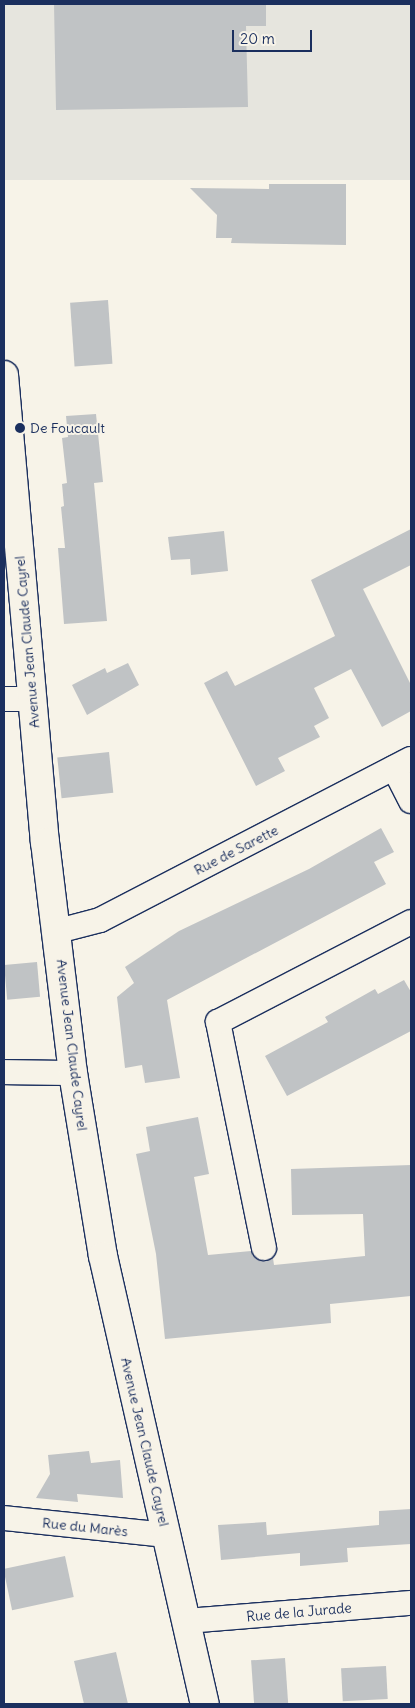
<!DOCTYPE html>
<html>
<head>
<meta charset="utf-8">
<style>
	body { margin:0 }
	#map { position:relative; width:415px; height:1708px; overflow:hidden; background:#f7f3e8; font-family:Delius,sans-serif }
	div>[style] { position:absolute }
	.built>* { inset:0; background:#e6e5de; transform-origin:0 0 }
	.building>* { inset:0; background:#c0c3c5; transform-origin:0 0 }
	.roads { filter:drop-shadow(1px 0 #1b2f5e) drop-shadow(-1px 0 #1b2f5e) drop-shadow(0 1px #1b2f5e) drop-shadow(0 -1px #1b2f5e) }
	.minor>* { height:24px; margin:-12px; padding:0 12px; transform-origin:12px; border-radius:12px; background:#f7f3e8 }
	.secondary>* { height:28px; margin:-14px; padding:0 14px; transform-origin:14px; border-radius:14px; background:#f7f3e8 }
	.dots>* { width:14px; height:14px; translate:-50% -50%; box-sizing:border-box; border:2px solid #f7f3e8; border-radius:50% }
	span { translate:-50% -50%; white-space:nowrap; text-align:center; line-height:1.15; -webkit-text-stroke:4px #f7f3e8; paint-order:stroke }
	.poi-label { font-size:14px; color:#1b2f5e }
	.left { translate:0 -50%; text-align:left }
	.street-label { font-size:14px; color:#1b2f5e }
	.frame { position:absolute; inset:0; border:5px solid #1b2f5e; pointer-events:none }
	.scale { position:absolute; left:232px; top:30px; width:80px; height:22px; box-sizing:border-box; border:2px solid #1b2f5e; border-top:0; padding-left:6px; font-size:15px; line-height:18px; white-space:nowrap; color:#1b2f5e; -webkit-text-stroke:4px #f7f3e8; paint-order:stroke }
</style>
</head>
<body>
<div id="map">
	<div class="built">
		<i style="left:4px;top:4px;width:407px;height:176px"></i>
	</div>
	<div class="building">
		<i style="clip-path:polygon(54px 4px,266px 4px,266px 26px,246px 26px,248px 107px,56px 110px)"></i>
		<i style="clip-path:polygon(269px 184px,346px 184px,346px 245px,231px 243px,232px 238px,216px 238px,217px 215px,190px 188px,269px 189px)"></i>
		<i style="left:108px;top:300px;width:64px;height:38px;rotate:86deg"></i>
		<i style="clip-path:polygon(96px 414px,103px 482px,94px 483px,107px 621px,64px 624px,58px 548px,65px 548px,61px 507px,64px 506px,62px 484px,67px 483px,62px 438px,68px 437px,66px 416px)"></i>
		<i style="clip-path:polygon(411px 529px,411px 565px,363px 589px,411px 685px,411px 711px,382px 727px,351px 669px,314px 688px,329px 718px,314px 726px,320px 737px,278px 758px,285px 771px,256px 786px,204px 683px,227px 671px,235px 686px,335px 636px,311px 580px)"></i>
		<i style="clip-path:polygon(224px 531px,228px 571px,191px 575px,190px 559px,171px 560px,168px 537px)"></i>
		<i style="clip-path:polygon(128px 663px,139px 685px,87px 715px,72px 685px,105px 668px,107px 673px)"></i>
		<i style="left:109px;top:752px;width:41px;height:52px;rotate:84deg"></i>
		<i style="clip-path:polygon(381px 828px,394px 852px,374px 862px,386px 884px,167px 1000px,180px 1078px,145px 1083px,142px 1065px,125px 1068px,117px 997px,134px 983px,125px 967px,179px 931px,309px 869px)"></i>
		<i style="left:37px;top:962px;width:35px;height:33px;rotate:85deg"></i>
		<i style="clip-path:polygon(404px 980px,411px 992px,411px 1031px,287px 1096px,265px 1056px,328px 1022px,325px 1017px,375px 989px,378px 994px)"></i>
		<i style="clip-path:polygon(198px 1117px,209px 1174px,194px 1177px,208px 1255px,251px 1251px,260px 1261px,273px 1258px,274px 1265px,365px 1256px,363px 1214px,292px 1215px,291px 1169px,411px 1165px,411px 1296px,330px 1304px,331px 1323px,165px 1339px,156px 1254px,136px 1154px,150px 1151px,146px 1127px)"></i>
		<i style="clip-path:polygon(89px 1451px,91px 1463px,120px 1460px,123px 1498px,77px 1494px,78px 1502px,36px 1498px,50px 1474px,48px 1455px)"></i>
		<i style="clip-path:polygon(411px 1509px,411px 1544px,347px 1548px,348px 1562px,300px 1566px,300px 1553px,221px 1560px,218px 1525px,266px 1522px,267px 1535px,379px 1525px,379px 1511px)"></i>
		<i style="left:65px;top:1556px;width:42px;height:63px;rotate:78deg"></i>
		<i style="clip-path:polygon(116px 1652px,128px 1704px,84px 1704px,74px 1661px)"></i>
		<i style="left:285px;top:1658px;width:45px;height:34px;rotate:86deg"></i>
		<i style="left:386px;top:1666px;width:33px;height:45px;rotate:87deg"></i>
	</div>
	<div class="roads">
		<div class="minor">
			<i style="left:4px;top:699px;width:28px"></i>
			<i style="left:394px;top:768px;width:37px;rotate:63deg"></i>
			<i style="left:58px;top:931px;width:43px;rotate:-14.7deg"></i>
			<i style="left:100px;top:920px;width:350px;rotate:-27.4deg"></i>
			<i style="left:4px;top:1072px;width:69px;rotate:0.8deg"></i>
			<i style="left:264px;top:1248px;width:231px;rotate:-101.5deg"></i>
			<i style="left:218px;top:1022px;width:217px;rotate:-27.4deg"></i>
			<i style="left:4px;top:1518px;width:163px;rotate:6deg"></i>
			<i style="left:186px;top:1621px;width:226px;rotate:-4.6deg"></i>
		</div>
		<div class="secondary">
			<i style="left:4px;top:375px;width:469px;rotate:85deg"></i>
			<i style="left:45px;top:842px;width:233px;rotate:83.1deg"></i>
			<i style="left:73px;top:1073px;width:185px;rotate:80.7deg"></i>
			<i style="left:103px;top:1256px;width:459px;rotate:77.2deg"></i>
		</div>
	</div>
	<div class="dots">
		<i style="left:20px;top:428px;background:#1b2f5e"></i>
	</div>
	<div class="poi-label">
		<span class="left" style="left:30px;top:428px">De Foucault</span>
	</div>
	<div class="street-label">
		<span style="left:27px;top:642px;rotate:-95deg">Avenue Jean Claude Cayrel</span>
		<span style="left:236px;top:850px;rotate:-27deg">Rue de Sarette</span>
		<span style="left:72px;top:1045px;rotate:83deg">Avenue Jean Claude Cayrel</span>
		<span style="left:145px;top:1442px;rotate:77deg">Avenue Jean Claude Cayrel</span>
		<span style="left:85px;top:1527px;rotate:6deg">Rue du Marès</span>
		<span style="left:299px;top:1612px;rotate:-5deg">Rue de la Jurade</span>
	</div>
	<div class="frame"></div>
	<div class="scale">20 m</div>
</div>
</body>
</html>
